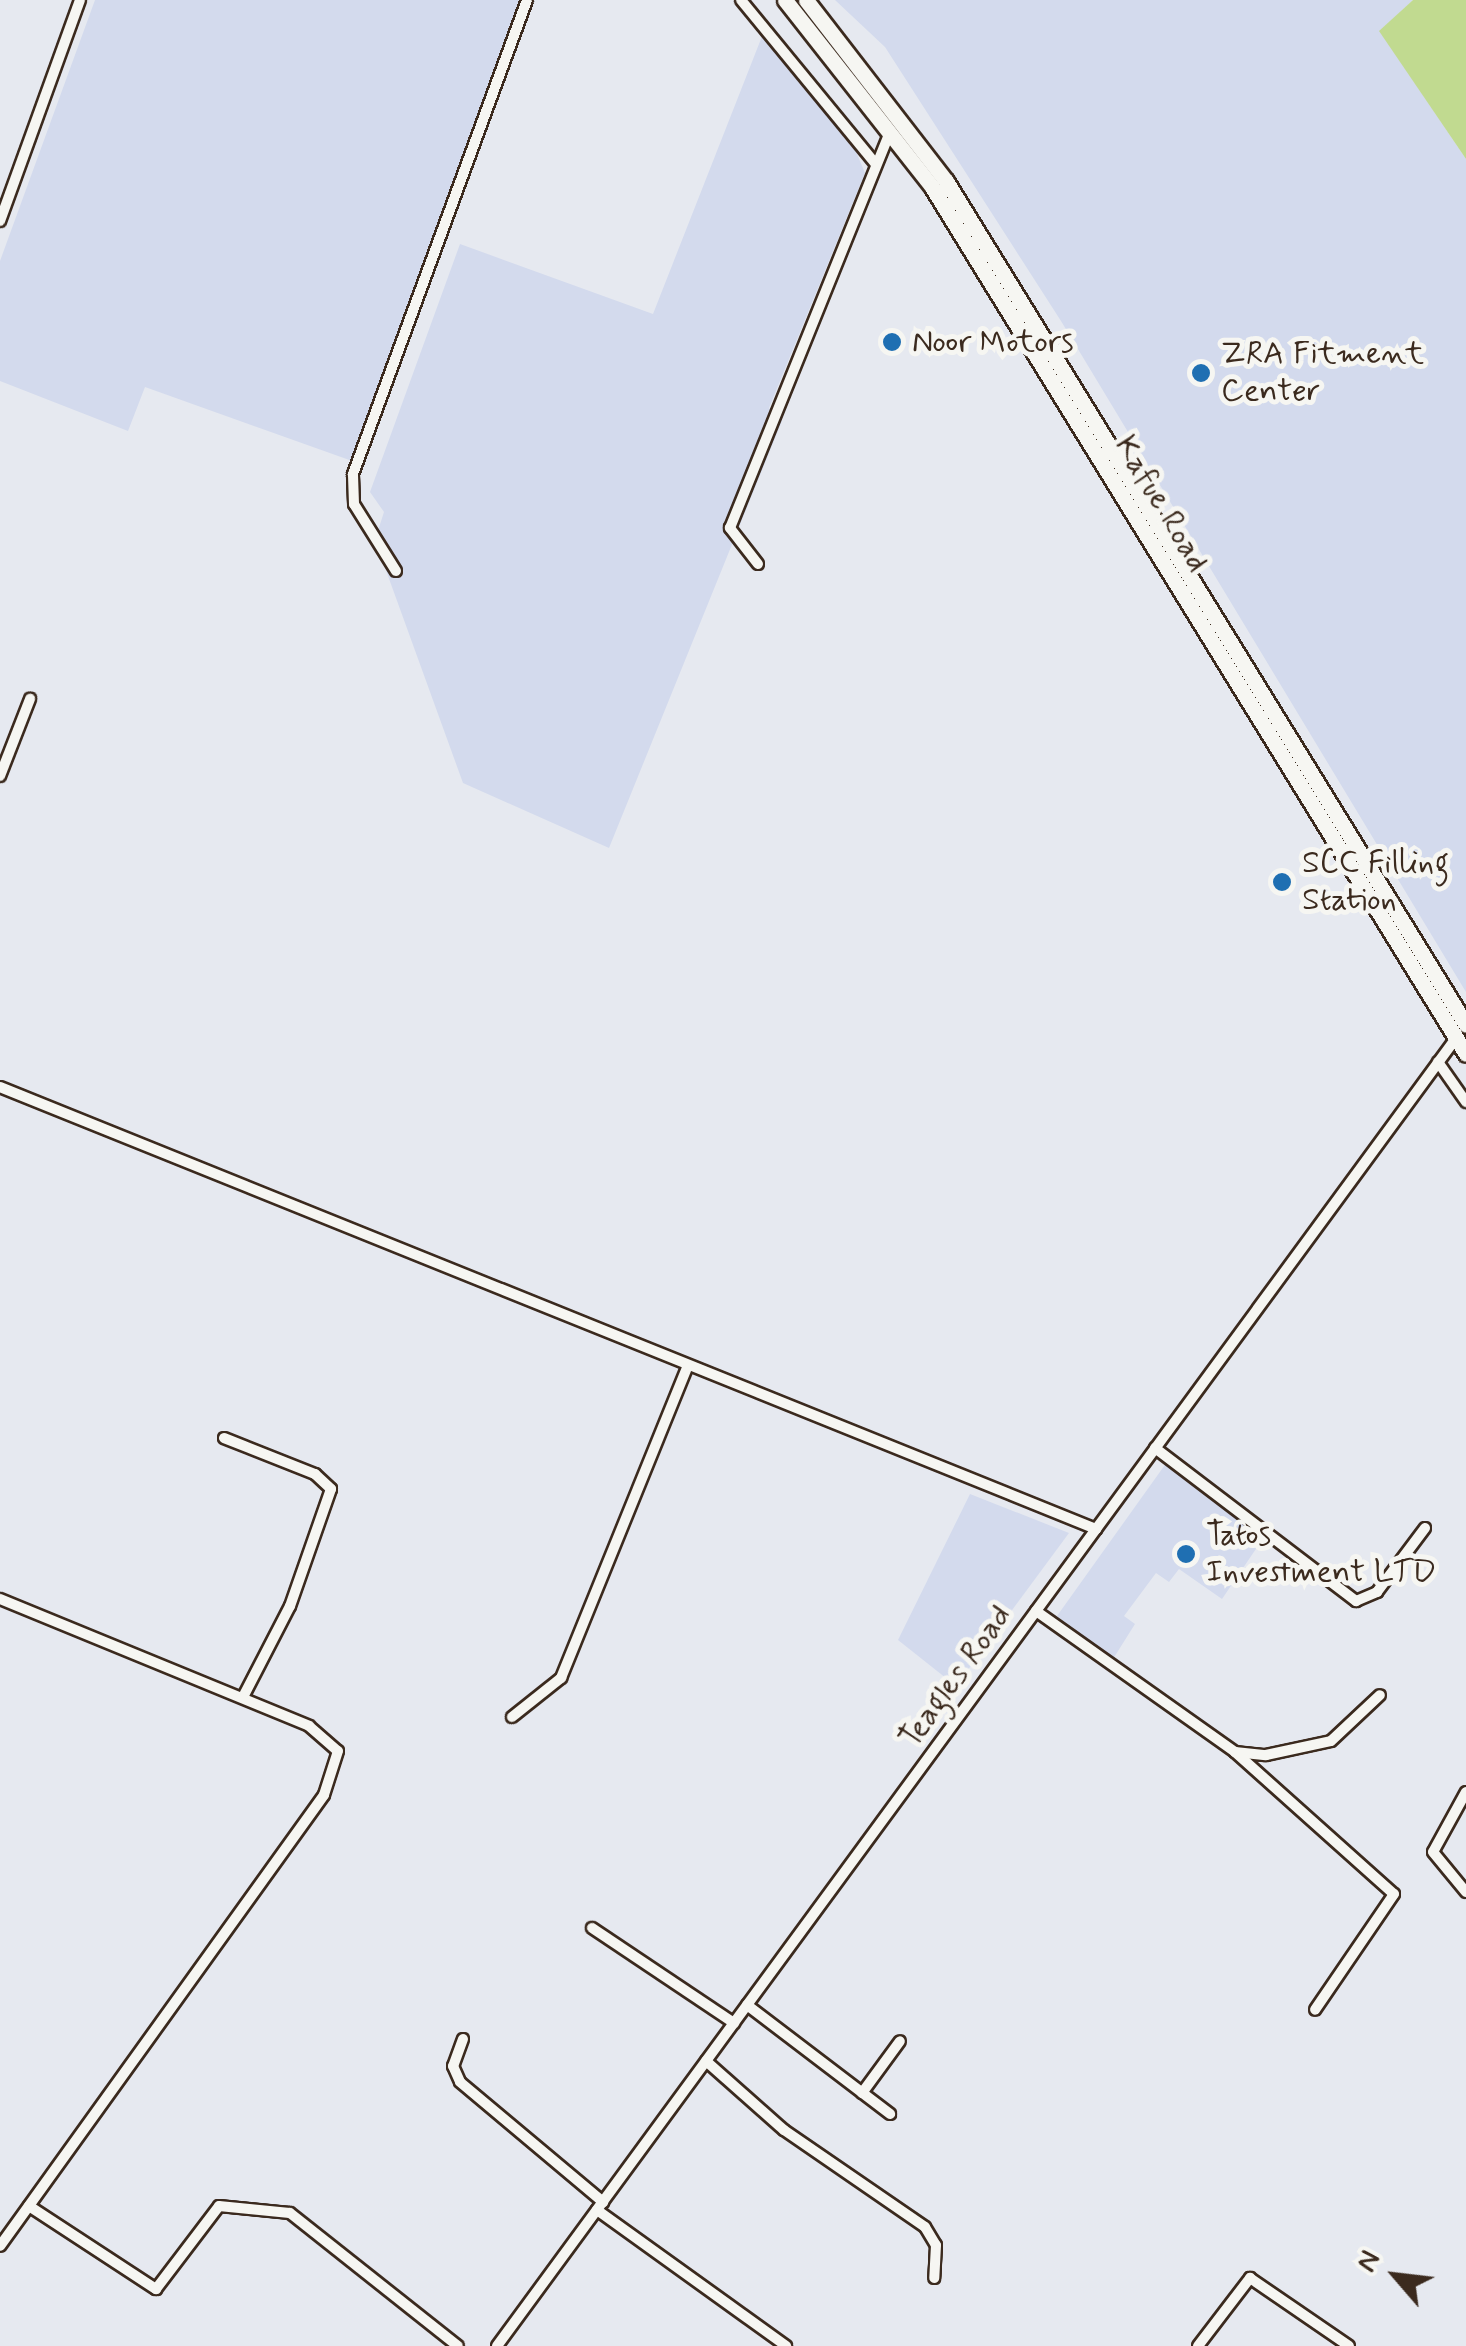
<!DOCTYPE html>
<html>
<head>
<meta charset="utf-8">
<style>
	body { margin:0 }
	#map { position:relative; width:1466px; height:2346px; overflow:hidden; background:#e6e9f0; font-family:Mynerve,sans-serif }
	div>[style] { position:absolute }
	.built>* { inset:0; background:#d3daed }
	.green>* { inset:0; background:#c1da90 }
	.roads { filter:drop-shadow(2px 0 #3b2a1e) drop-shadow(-2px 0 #3b2a1e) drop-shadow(0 2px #3b2a1e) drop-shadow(0 -2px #3b2a1e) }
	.street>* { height:10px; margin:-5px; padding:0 5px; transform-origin:5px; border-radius:5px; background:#f6f6f2 }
	.primary>* { height:15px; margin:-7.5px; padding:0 7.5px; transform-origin:7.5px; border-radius:7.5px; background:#f6f6f2 }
	.dots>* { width:28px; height:28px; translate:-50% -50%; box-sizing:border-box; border:5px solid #f6f6f2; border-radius:50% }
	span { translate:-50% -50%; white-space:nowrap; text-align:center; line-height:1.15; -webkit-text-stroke:10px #f6f6f2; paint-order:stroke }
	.poi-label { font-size:32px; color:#3b2a1e }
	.left { translate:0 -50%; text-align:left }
	.street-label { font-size:32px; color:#3b2a1e }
	.north { position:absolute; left:1346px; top:2226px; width:100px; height:100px; -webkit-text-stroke:8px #f6f6f2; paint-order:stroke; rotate:298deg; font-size:28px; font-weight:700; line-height:40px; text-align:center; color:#3b2a1e }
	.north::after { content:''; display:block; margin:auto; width:35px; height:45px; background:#3b2a1e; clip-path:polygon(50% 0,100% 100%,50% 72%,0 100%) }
</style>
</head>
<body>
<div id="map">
	<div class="built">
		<i style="clip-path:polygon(95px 0,519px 0,355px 462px,145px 387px,128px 431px,0 381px,0 261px)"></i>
		<i style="clip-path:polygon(835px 0,1413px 0,1380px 31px,1466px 159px,1466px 992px,1061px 321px,885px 47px)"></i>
		<i style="clip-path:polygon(768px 21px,846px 128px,865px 173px,769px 408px,782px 421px,609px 848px,463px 783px,375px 540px,384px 512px,370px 492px,460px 244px,653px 314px)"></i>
		<i style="clip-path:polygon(1167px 1462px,1262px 1540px,1222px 1599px,1179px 1569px,1169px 1582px,1156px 1573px,1124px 1616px,1135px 1624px,1113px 1659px,1057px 1616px)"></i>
		<i style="clip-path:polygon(970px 1494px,1069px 1533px,956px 1686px,898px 1640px)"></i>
	</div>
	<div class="green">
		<i style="clip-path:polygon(1413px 0,1466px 0,1466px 159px,1379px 31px)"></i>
	</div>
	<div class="roads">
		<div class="street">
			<i style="left:741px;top:0;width:211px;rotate:50.6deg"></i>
			<i style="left:0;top:221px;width:235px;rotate:-70.1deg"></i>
			<i style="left:758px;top:564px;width:46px;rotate:-127.9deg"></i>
			<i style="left:730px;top:528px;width:427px;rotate:-68deg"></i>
			<i style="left:396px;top:571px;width:79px;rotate:-122.1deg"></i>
			<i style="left:354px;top:504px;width:30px;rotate:-92deg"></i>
			<i style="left:353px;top:474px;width:505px;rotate:-69.84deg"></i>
			<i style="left:0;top:776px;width:83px;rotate:-68.7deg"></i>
			<i style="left:1438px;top:1062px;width:49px;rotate:55deg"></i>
			<i style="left:0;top:1087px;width:1182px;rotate:21.96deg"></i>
			<i style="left:224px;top:1438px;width:98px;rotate:21.6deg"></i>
			<i style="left:315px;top:1474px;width:22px;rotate:43deg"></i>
			<i style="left:331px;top:1489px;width:124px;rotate:109.3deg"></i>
			<i style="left:290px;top:1606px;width:102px;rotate:117.3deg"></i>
			<i style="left:1155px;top:1448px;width:253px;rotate:37.3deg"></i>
			<i style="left:1356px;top:1601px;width:23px;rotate:-23deg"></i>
			<i style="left:1377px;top:1592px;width:80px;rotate:-53.1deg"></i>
			<i style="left:0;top:1599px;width:334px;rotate:22.3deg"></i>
			<i style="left:309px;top:1726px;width:38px;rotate:41deg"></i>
			<i style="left:338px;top:1751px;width:46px;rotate:107.7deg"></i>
			<i style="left:324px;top:1795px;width:555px;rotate:125.69deg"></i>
			<i style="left:1036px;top:1611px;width:244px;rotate:35.3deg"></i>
			<i style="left:1235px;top:1752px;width:31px;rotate:6deg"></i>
			<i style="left:1266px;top:1755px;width:66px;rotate:-12.2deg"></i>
			<i style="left:1331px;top:1741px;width:67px;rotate:-43.2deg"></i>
			<i style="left:512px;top:1717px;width:63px;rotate:-38.5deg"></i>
			<i style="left:561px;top:1678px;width:337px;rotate:-67.9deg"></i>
			<i style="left:1235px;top:1752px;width:213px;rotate:41.8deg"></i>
			<i style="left:1394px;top:1894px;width:140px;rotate:124.3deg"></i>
			<i style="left:1466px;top:1792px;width:68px;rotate:118.8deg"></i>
			<i style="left:1433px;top:1852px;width:52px;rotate:50.5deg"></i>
			<i style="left:592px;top:1928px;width:171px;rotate:33.8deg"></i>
			<i style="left:747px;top:2005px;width:180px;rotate:37.3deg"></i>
			<i style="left:463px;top:2039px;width:29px;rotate:110deg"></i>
			<i style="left:453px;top:2066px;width:17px;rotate:66deg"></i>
			<i style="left:460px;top:2082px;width:187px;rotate:40deg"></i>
			<i style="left:706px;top:2061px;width:104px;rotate:41.5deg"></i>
			<i style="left:784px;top:2130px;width:171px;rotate:34.5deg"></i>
			<i style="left:925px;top:2227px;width:21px;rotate:59deg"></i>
			<i style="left:936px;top:2245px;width:33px;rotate:93deg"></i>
			<i style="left:862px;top:2093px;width:64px;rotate:-53.8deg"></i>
			<i style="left:29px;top:2206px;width:152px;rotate:33.2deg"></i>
			<i style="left:156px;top:2289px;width:104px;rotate:-52.8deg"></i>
			<i style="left:219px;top:2206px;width:71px;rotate:5.6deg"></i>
			<i style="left:290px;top:2213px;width:214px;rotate:38.4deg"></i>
			<i style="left:597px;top:2210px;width:233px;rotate:35.7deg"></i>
			<i style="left:497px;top:2346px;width:1622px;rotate:-53.75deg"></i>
			<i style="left:1198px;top:2346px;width:86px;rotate:-52.6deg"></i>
			<i style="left:1250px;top:2278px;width:120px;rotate:34.5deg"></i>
		</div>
		<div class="primary">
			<i style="left:785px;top:0;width:238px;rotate:51.8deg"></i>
			<i style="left:932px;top:187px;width:1018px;rotate:58.37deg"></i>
			<i style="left:806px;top:0;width:229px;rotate:52.3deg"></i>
			<i style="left:946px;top:181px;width:991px;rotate:58.36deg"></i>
		</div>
	</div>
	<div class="dots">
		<i style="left:892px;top:342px;background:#1f6fb2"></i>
		<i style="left:1201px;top:373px;background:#1f6fb2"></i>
		<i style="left:1282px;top:882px;background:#1f6fb2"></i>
		<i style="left:1186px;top:1554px;background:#1f6fb2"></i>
	</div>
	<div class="poi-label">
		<span class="left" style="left:912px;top:342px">Noor Motors</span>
		<span class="left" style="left:1221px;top:373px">ZRA Fitment<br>Center</span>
		<span class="left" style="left:1302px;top:882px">SCC Filling<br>Station</span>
		<span class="left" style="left:1206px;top:1554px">Tatos<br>Investment LTD</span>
	</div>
	<div class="street-label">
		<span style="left:1161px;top:504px;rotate:59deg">Kafue Road</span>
		<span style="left:956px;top:1677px;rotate:-54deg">Teagles Road</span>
	</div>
	<div class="north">N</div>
</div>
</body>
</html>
